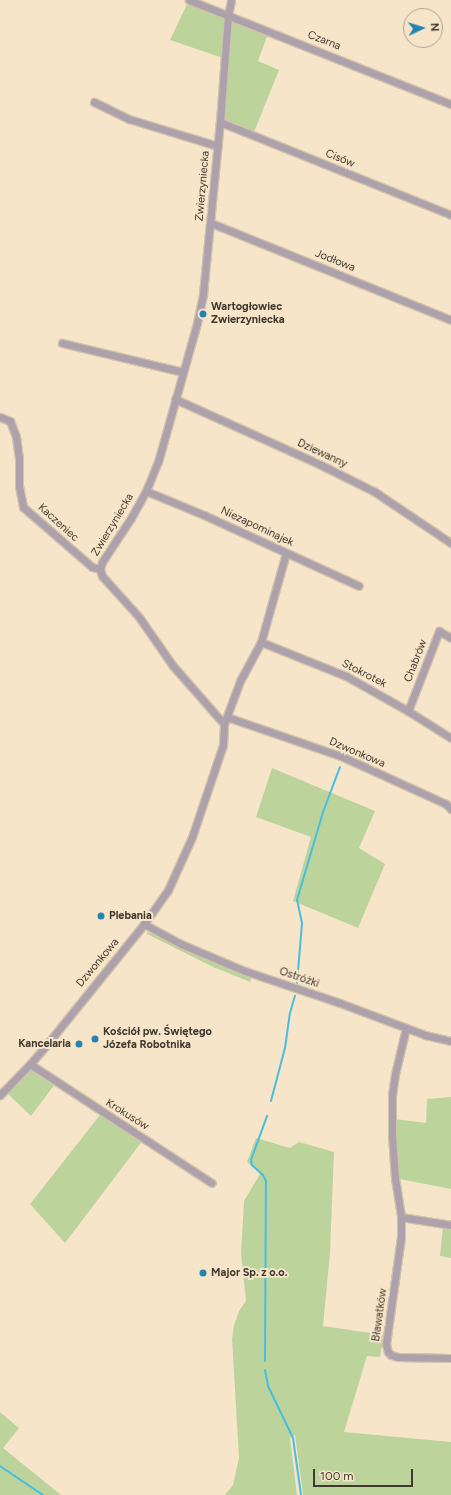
<!DOCTYPE html>
<html>
<head>
<meta charset="utf-8">
<style>
	body { margin:0 }
	#map { position:relative; width:451px; height:1495px; overflow:hidden; background:#f7e5ca; font-family:Figtree,sans-serif }
	div>[style] { position:absolute }
	.green>* { inset:0; background:#bcd49b }
	.stream>* { height:2px; margin:-1px; padding:0 1px; transform-origin:1px; border-radius:1px; background:#47bee1 }
	.roads { filter:drop-shadow(1px 0 #d2c3ab) drop-shadow(-1px 0 #d2c3ab) drop-shadow(0 1px #d2c3ab) drop-shadow(0 -1px #d2c3ab) }
	.street>* { height:7px; margin:-3.5px; padding:0 3.5px; transform-origin:3.5px; border-radius:3.5px; background:#ada2ac }
	.dots>* { width:11px; height:11px; translate:-50% -50%; box-sizing:border-box; border:2px solid #f7e5ca; border-radius:50% }
	span { translate:-50% -50%; white-space:nowrap; text-align:center; line-height:1.15; -webkit-text-stroke:4px #f7e5ca; paint-order:stroke }
	.street-label { font-size:11px; color:#40392e }
	.poi-label { font-size:11px; color:#40392e; font-weight:700 }
	.left { translate:0 -50%; text-align:left }
	.right { translate:-100% -50%; text-align:right }
	.north { position:absolute; left:403px; top:8px; width:40px; height:40px; box-sizing:border-box; background:#f7e5ca; border:1px solid #aea08c; border-radius:50%; rotate:86deg; font-size:11px; font-weight:700; line-height:16px; text-align:center; color:#40392e }
	.north::after { content:''; display:block; margin:auto; width:14px; height:18px; background:#2583af; clip-path:polygon(50% 0,100% 100%,50% 72%,0 100%) }
	.scale { position:absolute; left:313px; top:1469px; width:100px; height:18px; box-sizing:border-box; border:2px solid #40392e; border-top:0; padding-left:5px; font-size:12px; line-height:14px; white-space:nowrap; color:#40392e; -webkit-text-stroke:3px #f7e5ca; paint-order:stroke }
</style>
</head>
<body>
<div id="map">
	<div class="green">
		<i style="clip-path:polygon(188px 2px,268px 34px,258px 61px,279px 70px,254px 132px,225px 121px,223px 58px,170px 40px)"></i>
		<i style="clip-path:polygon(272px 768px,375px 811px,359px 848px,385px 864px,358px 928px,293px 901px,311px 837px,256px 817px)"></i>
		<i style="clip-path:polygon(147px 932px,155px 935px,156px 933px,215px 963px,252px 977px,250px 982px,213px 967px,147px 934px)"></i>
		<i style="clip-path:polygon(32px 1069px,55px 1084px,31px 1116px,7px 1093px)"></i>
		<i style="clip-path:polygon(451px 1097px,451px 1189px,400px 1179px,395px 1119px,426px 1123px,427px 1099px)"></i>
		<i style="clip-path:polygon(100px 1115px,143px 1140px,65px 1243px,30px 1204px)"></i>
		<i style="clip-path:polygon(256px 1138px,290px 1148px,299px 1142px,334px 1152px,330px 1253px,323px 1326px,384px 1335px,380px 1357px,367px 1356px,344px 1432px,451px 1442px,451px 1495px,303px 1495px,295px 1435px,290px 1438px,297px 1495px,225px 1495px,233px 1485px,239px 1458px,232px 1339px,234px 1325px,239px 1311px,246px 1301px,241px 1253px,244px 1201px,260px 1174px,247px 1162px)"></i>
		<i style="clip-path:polygon(443px 1226px,451px 1227px,451px 1258px,440px 1256px)"></i>
		<i style="clip-path:polygon(0 1412px,19px 1428px,3px 1448px,61px 1495px,0 1495px)"></i>
	</div>
	<div class="stream">
		<i style="left:297px;top:983px;width:60px;rotate:-85.2deg"></i>
		<i style="left:302px;top:923px;width:24px;rotate:-102deg"></i>
		<i style="left:297px;top:900px;width:92px;rotate:-73.5deg"></i>
		<i style="left:323px;top:812px;width:48px;rotate:-69.3deg"></i>
		<i style="left:271px;top:1101px;width:55px;rotate:-75.2deg"></i>
		<i style="left:285px;top:1048px;width:35px;rotate:-82deg"></i>
		<i style="left:290px;top:1013px;width:18px;rotate:-74deg"></i>
		<i style="left:265px;top:1361px;width:180px;rotate:-89.7deg"></i>
		<i style="left:266px;top:1181px;width:7px;rotate:-117deg"></i>
		<i style="left:263px;top:1175px;width:15px;rotate:-138deg"></i>
		<i style="left:252px;top:1165px;width:5px;rotate:-101deg"></i>
		<i style="left:251px;top:1160px;width:47px;rotate:-70deg"></i>
		<i style="left:265px;top:1370px;width:16px;rotate:79deg"></i>
		<i style="left:268px;top:1386px;width:58px;rotate:64.3deg"></i>
		<i style="left:293px;top:1438px;width:58px;rotate:82deg"></i>
		<i style="left:0;top:1466px;width:52px;rotate:34deg"></i>
	</div>
	<div class="roads">
		<div class="street">
			<i style="left:189px;top:0;width:282px;rotate:21.7deg"></i>
			<i style="left:94px;top:102px;width:39px;rotate:26deg"></i>
			<i style="left:129px;top:119px;width:93px;rotate:16.9deg"></i>
			<i style="left:220px;top:122px;width:249px;rotate:21.9deg"></i>
			<i style="left:211px;top:223px;width:259px;rotate:22deg"></i>
			<i style="left:62px;top:343px;width:124px;rotate:13.5deg"></i>
			<i style="left:175px;top:399px;width:158px;rotate:24.3deg"></i>
			<i style="left:319px;top:464px;width:63px;rotate:26.6deg"></i>
			<i style="left:375px;top:492px;width:92px;rotate:33.9deg"></i>
			<i style="left:0;top:417px;width:11px;rotate:22deg"></i>
			<i style="left:10px;top:421px;width:17px;rotate:69deg"></i>
			<i style="left:16px;top:437px;width:22px;rotate:82deg"></i>
			<i style="left:19px;top:459px;width:27px;rotate:90deg"></i>
			<i style="left:19px;top:486px;width:21px;rotate:79deg"></i>
			<i style="left:23px;top:507px;width:91px;rotate:41deg"></i>
			<i style="left:92px;top:567px;width:8px;rotate:14deg"></i>
			<i style="left:146px;top:491px;width:63px;rotate:22.5deg"></i>
			<i style="left:204px;top:515px;width:170px;rotate:24.6deg"></i>
			<i style="left:261px;top:642px;width:92px;rotate:21.8deg"></i>
			<i style="left:346px;top:676px;width:71px;rotate:29.4deg"></i>
			<i style="left:408px;top:711px;width:51px;rotate:32.1deg"></i>
			<i style="left:408px;top:711px;width:86px;rotate:-68.8deg"></i>
			<i style="left:439px;top:631px;width:14px;rotate:30deg"></i>
			<i style="left:227px;top:717px;width:123px;rotate:19deg"></i>
			<i style="left:343px;top:757px;width:113px;rotate:24.5deg"></i>
			<i style="left:446px;top:804px;width:7px;rotate:45deg"></i>
			<i style="left:224px;top:724px;width:77px;rotate:-131.3deg"></i>
			<i style="left:173px;top:666px;width:60px;rotate:-124.8deg"></i>
			<i style="left:139px;top:617px;width:55px;rotate:-132.1deg"></i>
			<i style="left:102px;top:576px;width:7px;rotate:-106deg"></i>
			<i style="left:100px;top:569px;width:7px;rotate:-74deg"></i>
			<i style="left:102px;top:562px;width:53px;rotate:-56.6deg"></i>
			<i style="left:131px;top:518px;width:31px;rotate:-61deg"></i>
			<i style="left:146px;top:491px;width:31px;rotate:-68deg"></i>
			<i style="left:158px;top:462px;width:144px;rotate:-74.3deg"></i>
			<i style="left:197px;top:323px;width:30px;rotate:-78deg"></i>
			<i style="left:203px;top:294px;width:173px;rotate:-84.4deg"></i>
			<i style="left:220px;top:122px;width:106px;rotate:-85.7deg"></i>
			<i style="left:228px;top:16px;width:16px;rotate:-79deg"></i>
			<i style="left:144px;top:924px;width:42px;rotate:28.4deg"></i>
			<i style="left:181px;top:944px;width:69px;rotate:22.9deg"></i>
			<i style="left:245px;top:971px;width:100px;rotate:18.6deg"></i>
			<i style="left:340px;top:1003px;width:91px;rotate:20.6deg"></i>
			<i style="left:425px;top:1035px;width:27px;rotate:13deg"></i>
			<i style="left:406px;top:1028px;width:47px;rotate:103.4deg"></i>
			<i style="left:395px;top:1074px;width:22px;rotate:98deg"></i>
			<i style="left:392px;top:1096px;width:39px;rotate:90deg"></i>
			<i style="left:392px;top:1135px;width:43px;rotate:86deg"></i>
			<i style="left:395px;top:1178px;width:39px;rotate:81deg"></i>
			<i style="left:401px;top:1217px;width:20px;rotate:90deg"></i>
			<i style="left:401px;top:1237px;width:108px;rotate:98deg"></i>
			<i style="left:386px;top:1344px;width:8px;rotate:76deg"></i>
			<i style="left:388px;top:1352px;width:4px;rotate:45deg"></i>
			<i style="left:391px;top:1355px;width:7px;rotate:16deg"></i>
			<i style="left:398px;top:1357px;width:53px;rotate:1.1deg"></i>
			<i style="left:30px;top:1064px;width:217px;rotate:33.2deg"></i>
			<i style="left:0;top:1095px;width:43px;rotate:-45.9deg"></i>
			<i style="left:30px;top:1064px;width:28px;rotate:-49deg"></i>
			<i style="left:48px;top:1043px;width:153px;rotate:-51.1deg"></i>
			<i style="left:144px;top:924px;width:42px;rotate:-54.8deg"></i>
			<i style="left:168px;top:890px;width:58px;rotate:-65.6deg"></i>
			<i style="left:192px;top:837px;width:97px;rotate:-71.4deg"></i>
			<i style="left:223px;top:745px;width:21px;rotate:-87deg"></i>
			<i style="left:224px;top:724px;width:46px;rotate:-69.6deg"></i>
			<i style="left:240px;top:681px;width:44px;rotate:-61.7deg"></i>
			<i style="left:261px;top:642px;width:92px;rotate:-74.3deg"></i>
			<i style="left:401px;top:1217px;width:51px;rotate:9.1deg"></i>
		</div>
	</div>
	<div class="dots">
		<i style="left:203px;top:314px;background:#2583af"></i>
		<i style="left:101px;top:916px;background:#2583af"></i>
		<i style="left:95px;top:1039px;background:#2583af"></i>
		<i style="left:79px;top:1044px;background:#2583af"></i>
		<i style="left:203px;top:1273px;background:#2583af"></i>
	</div>
	<div class="street-label">
		<span style="left:324px;top:41px;rotate:21deg">Czarna</span>
		<span style="left:340px;top:159px;rotate:22deg">Cisów</span>
		<span style="left:203px;top:186px;rotate:-85deg">Zwierzyniecka</span>
		<span style="left:335px;top:261px;rotate:22deg">Jodłowa</span>
		<span style="left:322px;top:454px;rotate:25deg">Dziewanny</span>
		<span style="left:58px;top:523px;rotate:42deg">Kaczeniec</span>
		<span style="left:113px;top:525px;rotate:-59deg">Zwierzyniecka</span>
		<span style="left:257px;top:527px;rotate:25deg">Niezapominajek</span>
		<span style="left:416px;top:661px;rotate:-69deg">Chabrów</span>
		<span style="left:364px;top:674px;rotate:27deg">Stokrotek</span>
		<span style="left:357px;top:753px;rotate:23deg">Dzwonkowa</span>
		<span style="left:98px;top:963px;rotate:-50deg">Dzwonkowa</span>
		<span style="left:299px;top:978px;rotate:19deg">Ostróżki</span>
		<span style="left:127px;top:1115px;rotate:32deg">Krokusów</span>
		<span style="left:380px;top:1315px;rotate:-82deg">Bławatków</span>
	</div>
	<div class="poi-label">
		<span class="left" style="left:211px;top:314px">Wartogłowiec<br>Zwierzyniecka</span>
		<span class="left" style="left:109px;top:916px">Plebania</span>
		<span class="left" style="left:103px;top:1039px">Kościół pw. Świętego<br>Józefa Robotnika</span>
		<span class="right" style="left:71px;top:1044px">Kancelaria</span>
		<span class="left" style="left:211px;top:1273px">Major Sp. z o.o.</span>
	</div>
	<div class="north">N</div>
	<div class="scale">100 m</div>
</div>
</body>
</html>
